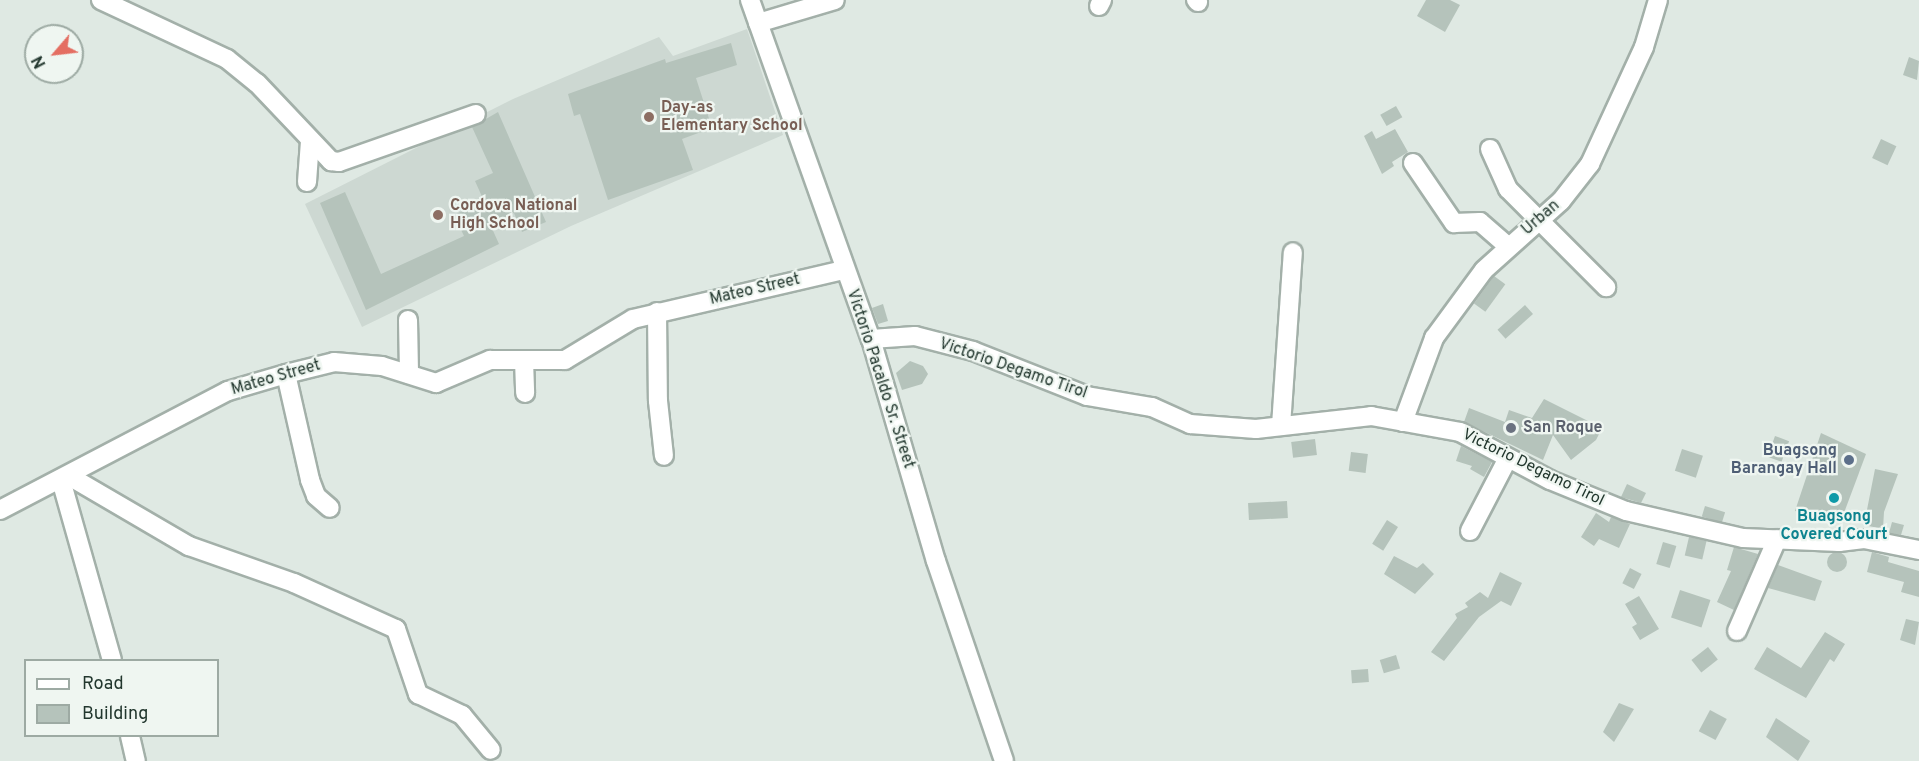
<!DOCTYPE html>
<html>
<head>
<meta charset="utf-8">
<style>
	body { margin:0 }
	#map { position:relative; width:1919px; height:761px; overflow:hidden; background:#dfe9e3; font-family:Overpass,sans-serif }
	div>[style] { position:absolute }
	.built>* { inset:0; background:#cdd8d2 }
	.building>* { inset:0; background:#b5c3bb; transform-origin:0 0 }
	.round { border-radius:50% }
	.roads { filter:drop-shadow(2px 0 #a3b0a9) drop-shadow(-2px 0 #a3b0a9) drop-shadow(0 2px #a3b0a9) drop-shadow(0 -2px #a3b0a9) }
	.minor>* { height:18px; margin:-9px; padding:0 9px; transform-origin:9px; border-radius:9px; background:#fff }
	.dots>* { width:16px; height:16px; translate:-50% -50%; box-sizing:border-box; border:3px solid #eff6f1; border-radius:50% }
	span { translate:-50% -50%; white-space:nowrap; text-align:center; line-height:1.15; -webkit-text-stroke:4.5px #eff6f1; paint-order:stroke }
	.education-label { font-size:16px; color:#785e54; font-weight:700 }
	.left { translate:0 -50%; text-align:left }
	.street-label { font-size:16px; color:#22372e }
	.worship-label { font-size:16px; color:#5b616d; font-weight:700 }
	.service-label { font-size:16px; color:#4e5e75; font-weight:700 }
	.right { translate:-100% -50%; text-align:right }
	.culture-label { font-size:16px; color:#0d838f; font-weight:700 }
	.legend { position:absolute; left:24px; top:659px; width:195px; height:78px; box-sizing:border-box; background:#eff6f1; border:2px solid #9daaa3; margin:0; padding:8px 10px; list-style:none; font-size:18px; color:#22372e }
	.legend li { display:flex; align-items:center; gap:12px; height:30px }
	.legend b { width:30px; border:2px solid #9daaa3 }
	.north { position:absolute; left:24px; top:24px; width:60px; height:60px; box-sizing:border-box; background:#eff6f1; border:2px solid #9daaa3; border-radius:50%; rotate:242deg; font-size:16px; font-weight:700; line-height:24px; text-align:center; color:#22372e }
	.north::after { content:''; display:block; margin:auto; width:21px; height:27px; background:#e46e62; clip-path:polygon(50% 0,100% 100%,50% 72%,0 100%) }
</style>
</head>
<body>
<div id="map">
	<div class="built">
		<i style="clip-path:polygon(747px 29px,783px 135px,571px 226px,362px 327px,305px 204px,513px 99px,659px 37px,673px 56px)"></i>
	</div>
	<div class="building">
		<i style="clip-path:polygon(1426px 0,1450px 0,1460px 5px,1445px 32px,1417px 16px)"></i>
		<i style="clip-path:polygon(731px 43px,737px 65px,696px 78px,712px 128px,682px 139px,693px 170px,608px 200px,580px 114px,574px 116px,568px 94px,665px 59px,666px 63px)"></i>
		<i style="clip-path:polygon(1909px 57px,1919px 61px,1917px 80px,1903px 75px)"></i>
		<i style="left:1396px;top:106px;width:13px;height:18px;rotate:61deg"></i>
		<i style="clip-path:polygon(498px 112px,546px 222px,522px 232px,514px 213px,490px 224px,499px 244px,366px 310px,320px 203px,345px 192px,381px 274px,464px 236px,454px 215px,484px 201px,475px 181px,493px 173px,472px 127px)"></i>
		<i style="clip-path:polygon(1395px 129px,1408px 152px,1392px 162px,1394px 166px,1382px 174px,1364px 136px,1372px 131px,1376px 139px)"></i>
		<i style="left:1881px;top:139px;width:17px;height:21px;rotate:25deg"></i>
		<i style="left:1494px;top:276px;width:14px;height:34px;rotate:36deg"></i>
		<i style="clip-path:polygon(883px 304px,888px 321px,878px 324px,872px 308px)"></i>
		<i style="left:1525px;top:305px;width:12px;height:37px;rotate:48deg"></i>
		<i style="clip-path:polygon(910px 361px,923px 366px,928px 374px,922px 384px,902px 390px,896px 373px)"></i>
		<i style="clip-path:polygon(1544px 399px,1602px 428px,1596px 440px,1571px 460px,1553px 435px,1543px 460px,1464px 422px,1469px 408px,1505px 422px,1509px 410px,1532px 418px)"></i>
		<i style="clip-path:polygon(1821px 433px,1866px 454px,1841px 521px,1795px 511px)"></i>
		<i style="left:1775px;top:436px;width:15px;height:22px;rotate:20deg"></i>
		<i style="left:1315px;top:439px;width:16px;height:24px;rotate:83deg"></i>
		<i style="clip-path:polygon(1461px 446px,1492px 462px,1484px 477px,1470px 469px,1472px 466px,1456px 461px)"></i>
		<i style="left:1682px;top:449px;width:22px;height:23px;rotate:18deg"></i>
		<i style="left:1351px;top:452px;width:17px;height:19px;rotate:7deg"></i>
		<i style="clip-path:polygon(1875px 469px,1898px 474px,1884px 512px,1883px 529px,1864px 525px)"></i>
		<i style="clip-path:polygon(1627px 484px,1646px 493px,1641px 503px,1621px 497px)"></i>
		<i style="left:1287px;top:501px;width:17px;height:39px;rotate:87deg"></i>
		<i style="left:1705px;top:506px;width:21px;height:11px;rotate:17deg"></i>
		<i style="clip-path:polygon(1596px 513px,1609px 522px,1611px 517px,1630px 524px,1619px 548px,1599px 539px,1594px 546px,1581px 537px)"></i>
		<i style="left:1387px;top:520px;width:13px;height:28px;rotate:32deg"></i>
		<i style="clip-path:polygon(1892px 522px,1904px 525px,1901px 535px,1889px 533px)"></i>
		<i style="left:1689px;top:537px;width:18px;height:19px;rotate:13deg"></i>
		<i style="left:1663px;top:542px;width:14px;height:23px;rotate:17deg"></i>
		<i style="clip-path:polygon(1734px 547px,1758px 554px,1734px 610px,1717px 602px,1731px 571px,1727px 570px)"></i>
		<i style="clip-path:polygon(1872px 552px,1889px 557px,1888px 562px,1919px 571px,1919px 597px,1901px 592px,1904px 582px,1867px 572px)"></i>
		<i class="round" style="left:1827px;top:552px;width:20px;height:20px"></i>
		<i style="clip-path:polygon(1394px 556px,1417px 568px,1423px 563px,1434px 574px,1415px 594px,1384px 574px)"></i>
		<i style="clip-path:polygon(1778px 565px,1822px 581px,1815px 601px,1768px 588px)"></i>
		<i style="left:1630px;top:568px;width:13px;height:17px;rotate:27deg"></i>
		<i style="clip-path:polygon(1500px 572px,1522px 583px,1511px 606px,1501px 601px,1479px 617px,1444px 661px,1431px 652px,1457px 618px,1455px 614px,1468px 607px,1465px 603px,1480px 592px,1488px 598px)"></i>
		<i style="left:1680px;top:590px;width:32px;height:29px;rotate:18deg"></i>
		<i style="clip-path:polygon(1639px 596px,1659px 629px,1640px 640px,1632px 627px,1637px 624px,1625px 604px)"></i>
		<i style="clip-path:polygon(1906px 619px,1919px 622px,1915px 645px,1900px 640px)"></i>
		<i style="clip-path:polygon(1825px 632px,1845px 644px,1834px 662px,1830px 659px,1806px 698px,1754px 669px,1767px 647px,1801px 668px)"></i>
		<i style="left:1708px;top:647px;width:16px;height:21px;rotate:52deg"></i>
		<i style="left:1396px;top:655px;width:14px;height:17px;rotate:73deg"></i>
		<i style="left:1368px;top:669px;width:13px;height:17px;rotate:86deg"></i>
		<i style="clip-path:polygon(1619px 703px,1634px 709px,1614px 742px,1603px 732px)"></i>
		<i style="left:1710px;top:710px;width:19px;height:24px;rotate:28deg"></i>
		<i style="clip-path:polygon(1776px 718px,1810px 741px,1798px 761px,1766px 737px)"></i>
	</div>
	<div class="roads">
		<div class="minor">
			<i style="left:101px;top:0;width:139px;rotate:25.1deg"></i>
			<i style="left:227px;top:59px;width:38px;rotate:39deg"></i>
			<i style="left:257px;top:83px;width:108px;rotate:46.5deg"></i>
			<i style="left:331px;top:161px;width:8px;rotate:7deg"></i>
			<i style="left:339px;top:162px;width:145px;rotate:-19.3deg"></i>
			<i style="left:750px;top:0;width:360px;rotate:70.4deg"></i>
			<i style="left:871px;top:339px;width:231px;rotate:73.7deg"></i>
			<i style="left:936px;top:561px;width:211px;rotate:71.2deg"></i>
			<i style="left:1196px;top:0;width:3px;rotate:45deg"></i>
			<i style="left:1099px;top:6px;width:7px;rotate:-63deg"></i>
			<i style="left:758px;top:23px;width:80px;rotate:-16.6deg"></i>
			<i style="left:1490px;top:149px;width:44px;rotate:65.8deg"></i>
			<i style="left:1508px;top:189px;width:139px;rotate:45deg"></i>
			<i style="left:1413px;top:163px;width:73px;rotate:55.7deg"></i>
			<i style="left:1454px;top:223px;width:26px;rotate:-2deg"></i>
			<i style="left:1480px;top:222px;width:37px;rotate:41deg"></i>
			<i style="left:307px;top:182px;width:41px;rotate:-85.8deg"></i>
			<i style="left:657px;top:312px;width:89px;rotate:89.4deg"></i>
			<i style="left:658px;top:401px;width:55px;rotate:83.8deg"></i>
			<i style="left:408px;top:320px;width:54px;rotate:88.9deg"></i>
			<i style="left:871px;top:339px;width:44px;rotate:-3.9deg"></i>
			<i style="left:915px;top:336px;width:60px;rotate:14.5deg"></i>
			<i style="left:973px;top:351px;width:123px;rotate:21.5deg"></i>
			<i style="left:1087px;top:396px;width:66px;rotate:9.6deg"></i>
			<i style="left:1152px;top:407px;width:42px;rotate:24.1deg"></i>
			<i style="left:1190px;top:424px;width:66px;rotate:4.3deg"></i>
			<i style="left:1256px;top:429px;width:116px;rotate:-6.4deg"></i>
			<i style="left:1371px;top:416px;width:90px;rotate:10.2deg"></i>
			<i style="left:1460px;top:432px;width:102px;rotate:28.1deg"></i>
			<i style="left:1550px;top:480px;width:82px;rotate:22.2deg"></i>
			<i style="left:1626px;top:511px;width:120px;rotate:13deg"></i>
			<i style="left:1743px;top:538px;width:96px;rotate:2.4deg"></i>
			<i style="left:1839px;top:542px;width:25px;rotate:-7deg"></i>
			<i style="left:1864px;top:539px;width:56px;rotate:11.3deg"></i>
			<i style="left:524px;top:360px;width:33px;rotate:88deg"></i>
			<i style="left:286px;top:374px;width:109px;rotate:77.2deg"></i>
			<i style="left:310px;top:480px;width:17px;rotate:69deg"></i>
			<i style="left:316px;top:496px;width:18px;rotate:41deg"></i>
			<i style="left:1403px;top:422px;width:90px;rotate:-69.7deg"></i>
			<i style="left:1434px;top:338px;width:84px;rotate:-53.7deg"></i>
			<i style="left:1484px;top:270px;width:103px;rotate:-41.9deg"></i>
			<i style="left:1561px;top:201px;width:47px;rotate:-51.9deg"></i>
			<i style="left:1590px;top:164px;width:129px;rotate:-65.2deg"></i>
			<i style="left:1644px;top:47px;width:49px;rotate:-73.4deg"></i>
			<i style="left:1281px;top:426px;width:174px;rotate:-86.1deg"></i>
			<i style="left:69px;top:476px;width:139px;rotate:30.3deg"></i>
			<i style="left:189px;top:546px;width:111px;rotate:19.4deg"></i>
			<i style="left:294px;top:583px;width:112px;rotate:24.3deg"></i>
			<i style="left:396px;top:629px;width:69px;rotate:71.3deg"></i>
			<i style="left:418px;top:694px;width:49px;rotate:25.5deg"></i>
			<i style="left:462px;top:715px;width:45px;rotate:50.4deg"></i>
			<i style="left:61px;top:480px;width:187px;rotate:74.2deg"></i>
			<i style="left:0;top:510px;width:257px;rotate:-27.6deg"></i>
			<i style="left:228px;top:391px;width:60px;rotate:-16.3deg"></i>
			<i style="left:286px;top:374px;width:49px;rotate:-14deg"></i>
			<i style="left:334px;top:362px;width:48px;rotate:4.8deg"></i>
			<i style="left:382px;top:366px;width:57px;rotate:17.5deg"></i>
			<i style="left:436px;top:383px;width:59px;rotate:-23.1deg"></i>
			<i style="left:490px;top:360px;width:75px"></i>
			<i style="left:565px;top:360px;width:79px;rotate:-31.1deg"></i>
			<i style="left:633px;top:319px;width:217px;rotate:-13.1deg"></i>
			<i style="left:1470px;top:531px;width:82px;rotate:-62.5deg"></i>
			<i style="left:1737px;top:631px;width:100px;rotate:-66.5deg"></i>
			<i style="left:130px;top:736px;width:26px;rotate:77deg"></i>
		</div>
	</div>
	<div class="dots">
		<i style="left:649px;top:117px;background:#8d6e63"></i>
		<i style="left:438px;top:215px;background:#8d6e63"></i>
		<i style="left:1511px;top:428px;background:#6b7280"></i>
		<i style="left:1849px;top:460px;background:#5c6f8a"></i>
		<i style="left:1834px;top:498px;background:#0f9aa8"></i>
	</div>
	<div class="education-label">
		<span class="left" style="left:661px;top:117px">Day-as<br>Elementary School</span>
		<span class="left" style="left:450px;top:215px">Cordova National<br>High School</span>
	</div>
	<div class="street-label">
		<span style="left:1541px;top:218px;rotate:-41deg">Urban</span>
		<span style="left:755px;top:290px;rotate:-13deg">Mateo Street</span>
		<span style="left:1013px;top:369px;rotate:19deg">Victorio Degamo Tirol</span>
		<span style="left:276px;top:378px;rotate:-16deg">Mateo Street</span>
		<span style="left:880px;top:379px;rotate:72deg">Victorio Pacaldo Sr. Street</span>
		<span style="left:1533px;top:468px;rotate:26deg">Victorio Degamo Tirol</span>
	</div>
	<div class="worship-label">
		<span class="left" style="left:1523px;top:428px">San Roque</span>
	</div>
	<div class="service-label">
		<span class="right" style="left:1837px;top:460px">Buagsong<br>Barangay Hall</span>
	</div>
	<div class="culture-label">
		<span style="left:1834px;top:526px">Buagsong<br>Covered Court</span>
	</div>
	<ul class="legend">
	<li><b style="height:8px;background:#fff"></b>Road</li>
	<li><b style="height:16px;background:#b5c3bb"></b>Building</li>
	</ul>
	<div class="north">N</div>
</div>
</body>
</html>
